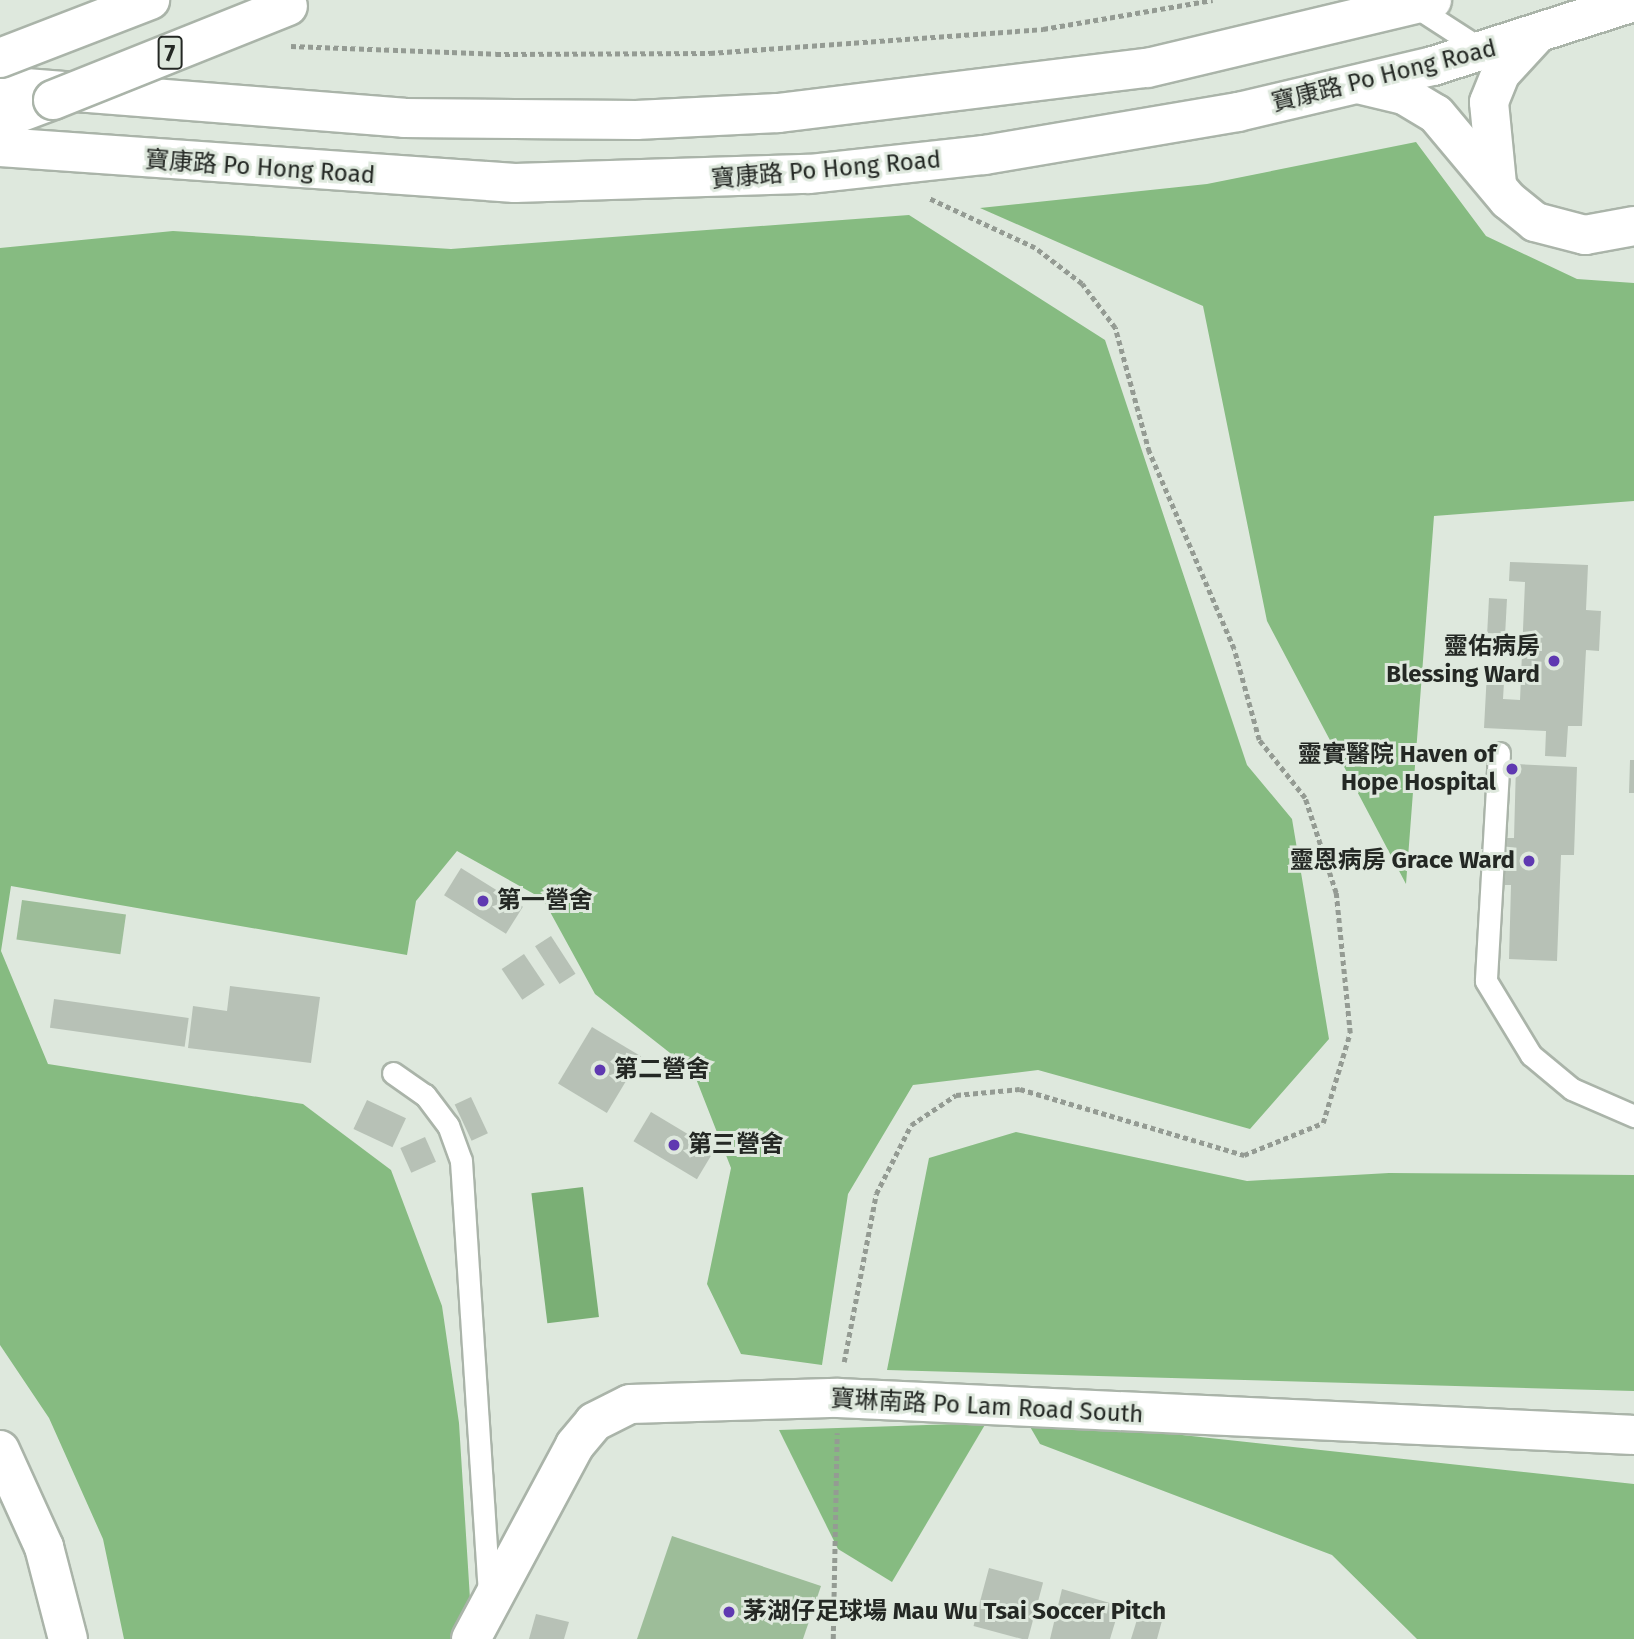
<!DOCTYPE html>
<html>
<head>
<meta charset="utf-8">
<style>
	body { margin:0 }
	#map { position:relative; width:1634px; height:1639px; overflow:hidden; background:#dee8dd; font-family:"Fira Sans","Noto Sans TC",sans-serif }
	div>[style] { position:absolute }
	.green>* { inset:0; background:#9dbd99; transform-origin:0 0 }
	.forest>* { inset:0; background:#86bb81 }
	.water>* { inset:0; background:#7aaf75; transform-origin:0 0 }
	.building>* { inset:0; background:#b7c1b6; transform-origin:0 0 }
	.path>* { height:4.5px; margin-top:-2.25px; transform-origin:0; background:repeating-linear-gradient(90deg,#949b93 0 5px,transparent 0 8.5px) }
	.roads { filter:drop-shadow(2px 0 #aab4a9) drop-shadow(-2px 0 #aab4a9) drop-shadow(0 2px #aab4a9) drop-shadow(0 -2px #aab4a9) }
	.service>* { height:21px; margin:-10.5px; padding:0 10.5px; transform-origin:10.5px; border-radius:10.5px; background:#fff }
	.minor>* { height:38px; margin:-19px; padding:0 19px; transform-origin:19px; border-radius:19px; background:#fff }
	.tertiary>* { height:38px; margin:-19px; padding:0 19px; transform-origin:19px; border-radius:19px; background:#fff }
	.primary>* { height:38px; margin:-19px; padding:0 19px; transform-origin:19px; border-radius:19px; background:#fff }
	.trunk>* { height:38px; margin:-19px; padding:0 19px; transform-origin:19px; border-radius:19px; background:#fff }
	.bridges { filter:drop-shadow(2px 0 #aab4a9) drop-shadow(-2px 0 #aab4a9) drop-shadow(0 2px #aab4a9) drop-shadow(0 -2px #aab4a9) }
	.trunk-bridge>* { height:38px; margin:-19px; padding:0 19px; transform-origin:19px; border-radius:19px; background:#fff }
	.dots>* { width:19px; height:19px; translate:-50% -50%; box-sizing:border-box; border:4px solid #dee8dd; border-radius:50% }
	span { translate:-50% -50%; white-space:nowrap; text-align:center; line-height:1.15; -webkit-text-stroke:6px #dee8dd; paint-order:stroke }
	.shield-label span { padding:2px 5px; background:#dee8dd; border:2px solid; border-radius:5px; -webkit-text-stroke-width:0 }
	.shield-label { font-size:23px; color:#242824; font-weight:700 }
	.street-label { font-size:24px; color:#242824 }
	.poi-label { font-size:24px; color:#242824; font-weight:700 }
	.right { translate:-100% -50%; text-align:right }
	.left { translate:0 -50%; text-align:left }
</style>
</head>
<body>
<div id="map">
	<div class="green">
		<i style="left:22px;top:900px;width:105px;height:40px;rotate:8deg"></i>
		<i style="clip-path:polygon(672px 1536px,821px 1586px,803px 1639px,637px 1639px)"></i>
	</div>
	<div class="forest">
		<i style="clip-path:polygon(1416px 142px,1486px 236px,1577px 279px,1634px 283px,1634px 501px,1434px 516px,1406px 884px,1267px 621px,1203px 306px,980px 208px,1207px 184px)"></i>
		<i style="clip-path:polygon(909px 215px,1105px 340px,1247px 765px,1292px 819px,1329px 1039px,1250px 1129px,1038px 1070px,913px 1085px,848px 1194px,822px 1365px,741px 1354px,707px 1284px,731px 1168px,693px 1071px,595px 994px,543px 899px,457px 851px,416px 901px,407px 955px,11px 886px,1px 951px,48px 1064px,303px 1104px,391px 1170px,442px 1306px,459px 1423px,470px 1599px,452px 1639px,124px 1639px,103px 1539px,49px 1418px,0 1345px,0 248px,173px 231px,451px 249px)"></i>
		<i style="clip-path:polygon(1016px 1132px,1247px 1181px,1389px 1173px,1634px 1175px,1634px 1391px,887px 1370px,929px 1158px)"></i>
		<i style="clip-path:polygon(1025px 1418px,1634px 1484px,1634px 1639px,1417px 1639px,1332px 1555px,1040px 1444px)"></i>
		<i style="clip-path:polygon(986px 1423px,892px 1582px,838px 1549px,779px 1430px)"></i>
	</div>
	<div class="water">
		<i style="left:583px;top:1187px;width:131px;height:52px;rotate:83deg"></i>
	</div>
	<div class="building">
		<i style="clip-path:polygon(1510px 562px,1588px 565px,1586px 610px,1601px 611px,1599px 651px,1586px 650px,1582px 726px,1568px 726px,1566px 757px,1545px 756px,1546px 731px,1484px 728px,1487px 672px,1504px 682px,1503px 699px,1520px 700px,1525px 582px,1509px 581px)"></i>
		<i style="left:1489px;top:598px;width:18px;height:35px;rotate:3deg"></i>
		<i style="clip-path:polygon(1630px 760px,1634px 760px,1634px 793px,1629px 793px)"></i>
		<i style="clip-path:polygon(1516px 764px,1577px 767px,1574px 855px,1561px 855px,1557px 961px,1509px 959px,1511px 885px,1505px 885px,1505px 868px,1497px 868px,1498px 838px,1514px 838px)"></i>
		<i style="left:461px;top:868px;width:73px;height:32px;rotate:32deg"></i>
		<i style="left:551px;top:936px;width:45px;height:19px;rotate:57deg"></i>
		<i style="left:524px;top:954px;width:37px;height:27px;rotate:56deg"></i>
		<i style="clip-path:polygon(230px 986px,320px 997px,311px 1063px,188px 1048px,193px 1006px,227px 1011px)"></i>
		<i style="left:54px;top:999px;width:136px;height:29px;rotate:8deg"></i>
		<i style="left:592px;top:1027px;width:57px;height:66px;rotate:31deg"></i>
		<i style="left:471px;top:1097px;width:40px;height:18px;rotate:65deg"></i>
		<i style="left:367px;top:1100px;width:43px;height:32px;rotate:25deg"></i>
		<i style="left:651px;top:1112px;width:74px;height:34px;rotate:31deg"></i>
		<i style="left:425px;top:1137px;width:27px;height:27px;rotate:66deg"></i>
		<i style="left:989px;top:1568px;width:56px;height:60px;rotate:15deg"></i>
		<i style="clip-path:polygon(1062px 1589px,1120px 1606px,1110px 1639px,1050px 1639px)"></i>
		<i style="clip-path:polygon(1140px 1610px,1163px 1617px,1157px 1639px,1131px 1639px)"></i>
		<i style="clip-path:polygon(536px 1614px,569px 1622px,564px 1639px,529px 1639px)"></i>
	</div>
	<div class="path">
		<i style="left:291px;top:46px;width:205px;rotate:2.2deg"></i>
		<i style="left:496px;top:54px;width:214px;rotate:-0.3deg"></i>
		<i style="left:710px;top:53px;width:334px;rotate:-4.1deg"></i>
		<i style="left:1043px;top:29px;width:172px;rotate:-9.7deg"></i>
		<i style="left:844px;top:1362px;width:171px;rotate:-79.2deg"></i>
		<i style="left:876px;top:1194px;width:77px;rotate:-63.1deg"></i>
		<i style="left:911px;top:1125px;width:54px;rotate:-33.7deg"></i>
		<i style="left:956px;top:1095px;width:64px;rotate:-5.4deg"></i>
		<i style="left:1020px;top:1089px;width:234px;rotate:16.4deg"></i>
		<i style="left:1244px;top:1155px;width:85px;rotate:-22.1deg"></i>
		<i style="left:1323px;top:1123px;width:94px;rotate:-73.3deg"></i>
		<i style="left:1350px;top:1033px;width:141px;rotate:-95.7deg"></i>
		<i style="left:1336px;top:893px;width:100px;rotate:-108.1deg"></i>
		<i style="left:1305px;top:798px;width:74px;rotate:-128.4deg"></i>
		<i style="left:1259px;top:740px;width:94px;rotate:-105.4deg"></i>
		<i style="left:1234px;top:649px;width:215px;rotate:-113.3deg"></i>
		<i style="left:1149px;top:452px;width:129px;rotate:-105.3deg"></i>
		<i style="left:1115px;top:328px;width:55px;rotate:-126.9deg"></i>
		<i style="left:1082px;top:284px;width:59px;rotate:-142.5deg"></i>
		<i style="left:1035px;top:248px;width:116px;rotate:-155deg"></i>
		<i style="left:833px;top:1639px;width:206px;rotate:-88.9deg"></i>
	</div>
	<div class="roads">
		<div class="service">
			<i style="left:1413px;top:5px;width:85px;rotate:32.9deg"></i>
			<i style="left:1499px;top:753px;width:228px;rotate:93.3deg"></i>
			<i style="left:1486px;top:981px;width:87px;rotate:58.7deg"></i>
			<i style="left:1531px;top:1055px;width:53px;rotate:39.7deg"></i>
			<i style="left:1572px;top:1089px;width:68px;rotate:23.5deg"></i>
			<i style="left:393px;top:1073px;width:39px;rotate:35deg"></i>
			<i style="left:425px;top:1095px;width:38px;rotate:53deg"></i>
			<i style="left:448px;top:1125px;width:38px;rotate:70deg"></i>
			<i style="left:461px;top:1161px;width:436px;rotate:86.3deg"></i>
		</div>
		<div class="minor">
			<i style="left:471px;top:1639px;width:220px;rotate:-61.8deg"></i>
			<i style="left:575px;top:1445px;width:30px;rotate:-50deg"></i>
			<i style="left:594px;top:1422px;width:40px;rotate:-26.6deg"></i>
			<i style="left:630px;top:1404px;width:208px;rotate:-1.7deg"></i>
			<i style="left:838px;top:1398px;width:797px;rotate:2.66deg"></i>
		</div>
		<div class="tertiary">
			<i style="left:1362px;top:85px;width:43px;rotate:13.4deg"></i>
			<i style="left:1404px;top:95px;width:37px;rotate:31deg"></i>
			<i style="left:1436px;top:114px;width:112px;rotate:50.1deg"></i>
			<i style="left:1508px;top:200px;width:35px;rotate:39deg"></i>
			<i style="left:1535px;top:222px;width:52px;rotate:14.6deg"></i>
			<i style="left:1585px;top:235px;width:50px;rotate:-10.4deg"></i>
			<i style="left:1497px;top:184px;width:82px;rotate:-95.6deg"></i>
			<i style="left:1489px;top:102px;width:31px;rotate:-68deg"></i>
			<i style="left:1501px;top:73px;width:52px;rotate:-47.4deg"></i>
		</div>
		<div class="primary">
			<i style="left:0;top:86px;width:405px;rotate:4.5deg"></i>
			<i style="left:404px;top:118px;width:232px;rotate:0.5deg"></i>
			<i style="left:636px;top:120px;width:142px;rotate:-2.8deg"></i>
			<i style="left:778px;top:113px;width:372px;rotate:-7deg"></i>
			<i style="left:1147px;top:68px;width:293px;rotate:-13.4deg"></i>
			<i style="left:0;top:147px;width:516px;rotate:4deg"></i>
			<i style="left:515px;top:183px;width:294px;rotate:-1.8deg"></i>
			<i style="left:809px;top:174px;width:176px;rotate:-6.2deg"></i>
			<i style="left:984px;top:155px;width:258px;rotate:-9.6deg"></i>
			<i style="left:1238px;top:112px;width:200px;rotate:-13.3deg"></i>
			<i style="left:1433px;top:66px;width:211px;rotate:-17.7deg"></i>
			<i style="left:0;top:1450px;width:107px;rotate:65.6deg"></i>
			<i style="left:44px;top:1547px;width:95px;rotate:75.4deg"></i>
		</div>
		<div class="trunk">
			<i style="left:0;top:120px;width:57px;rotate:-20.7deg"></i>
		</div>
	</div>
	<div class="bridges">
		<div class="trunk-bridge">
			<i style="left:0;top:58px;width:161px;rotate:-21.1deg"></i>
			<i style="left:53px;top:100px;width:253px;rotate:-21.8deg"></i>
		</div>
	</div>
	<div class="dots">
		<i style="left:1554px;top:661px;background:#5f39b1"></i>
		<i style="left:1512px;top:769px;background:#5f39b1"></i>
		<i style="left:1529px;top:861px;background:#5f39b1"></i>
		<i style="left:483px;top:901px;background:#5f39b1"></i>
		<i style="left:600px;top:1070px;background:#5f39b1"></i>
		<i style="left:674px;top:1145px;background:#5f39b1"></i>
		<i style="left:729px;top:1612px;background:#5f39b1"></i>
	</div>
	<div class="shield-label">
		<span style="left:170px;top:53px">7</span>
	</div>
	<div class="street-label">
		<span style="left:1384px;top:76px;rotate:-14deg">寶康路 Po Hong Road</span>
		<span style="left:260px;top:168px;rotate:4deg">寶康路 Po Hong Road</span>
		<span style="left:826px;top:170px;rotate:-5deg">寶康路 Po Hong Road</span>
		<span style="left:987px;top:1407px;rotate:3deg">寶琳南路 Po Lam Road South</span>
	</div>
	<div class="poi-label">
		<span class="right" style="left:1540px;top:661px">靈佑病房<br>Blessing Ward</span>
		<span class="right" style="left:1496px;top:769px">靈實醫院 Haven of<br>Hope Hospital</span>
		<span class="right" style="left:1515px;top:861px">靈恩病房 Grace Ward</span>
		<span class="left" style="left:497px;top:901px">第一營舍</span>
		<span class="left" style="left:614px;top:1070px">第二營舍</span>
		<span class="left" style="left:688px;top:1145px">第三營舍</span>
		<span class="left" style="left:743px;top:1612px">茅湖仔足球場 Mau Wu Tsai Soccer Pitch</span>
	</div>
</div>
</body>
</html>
